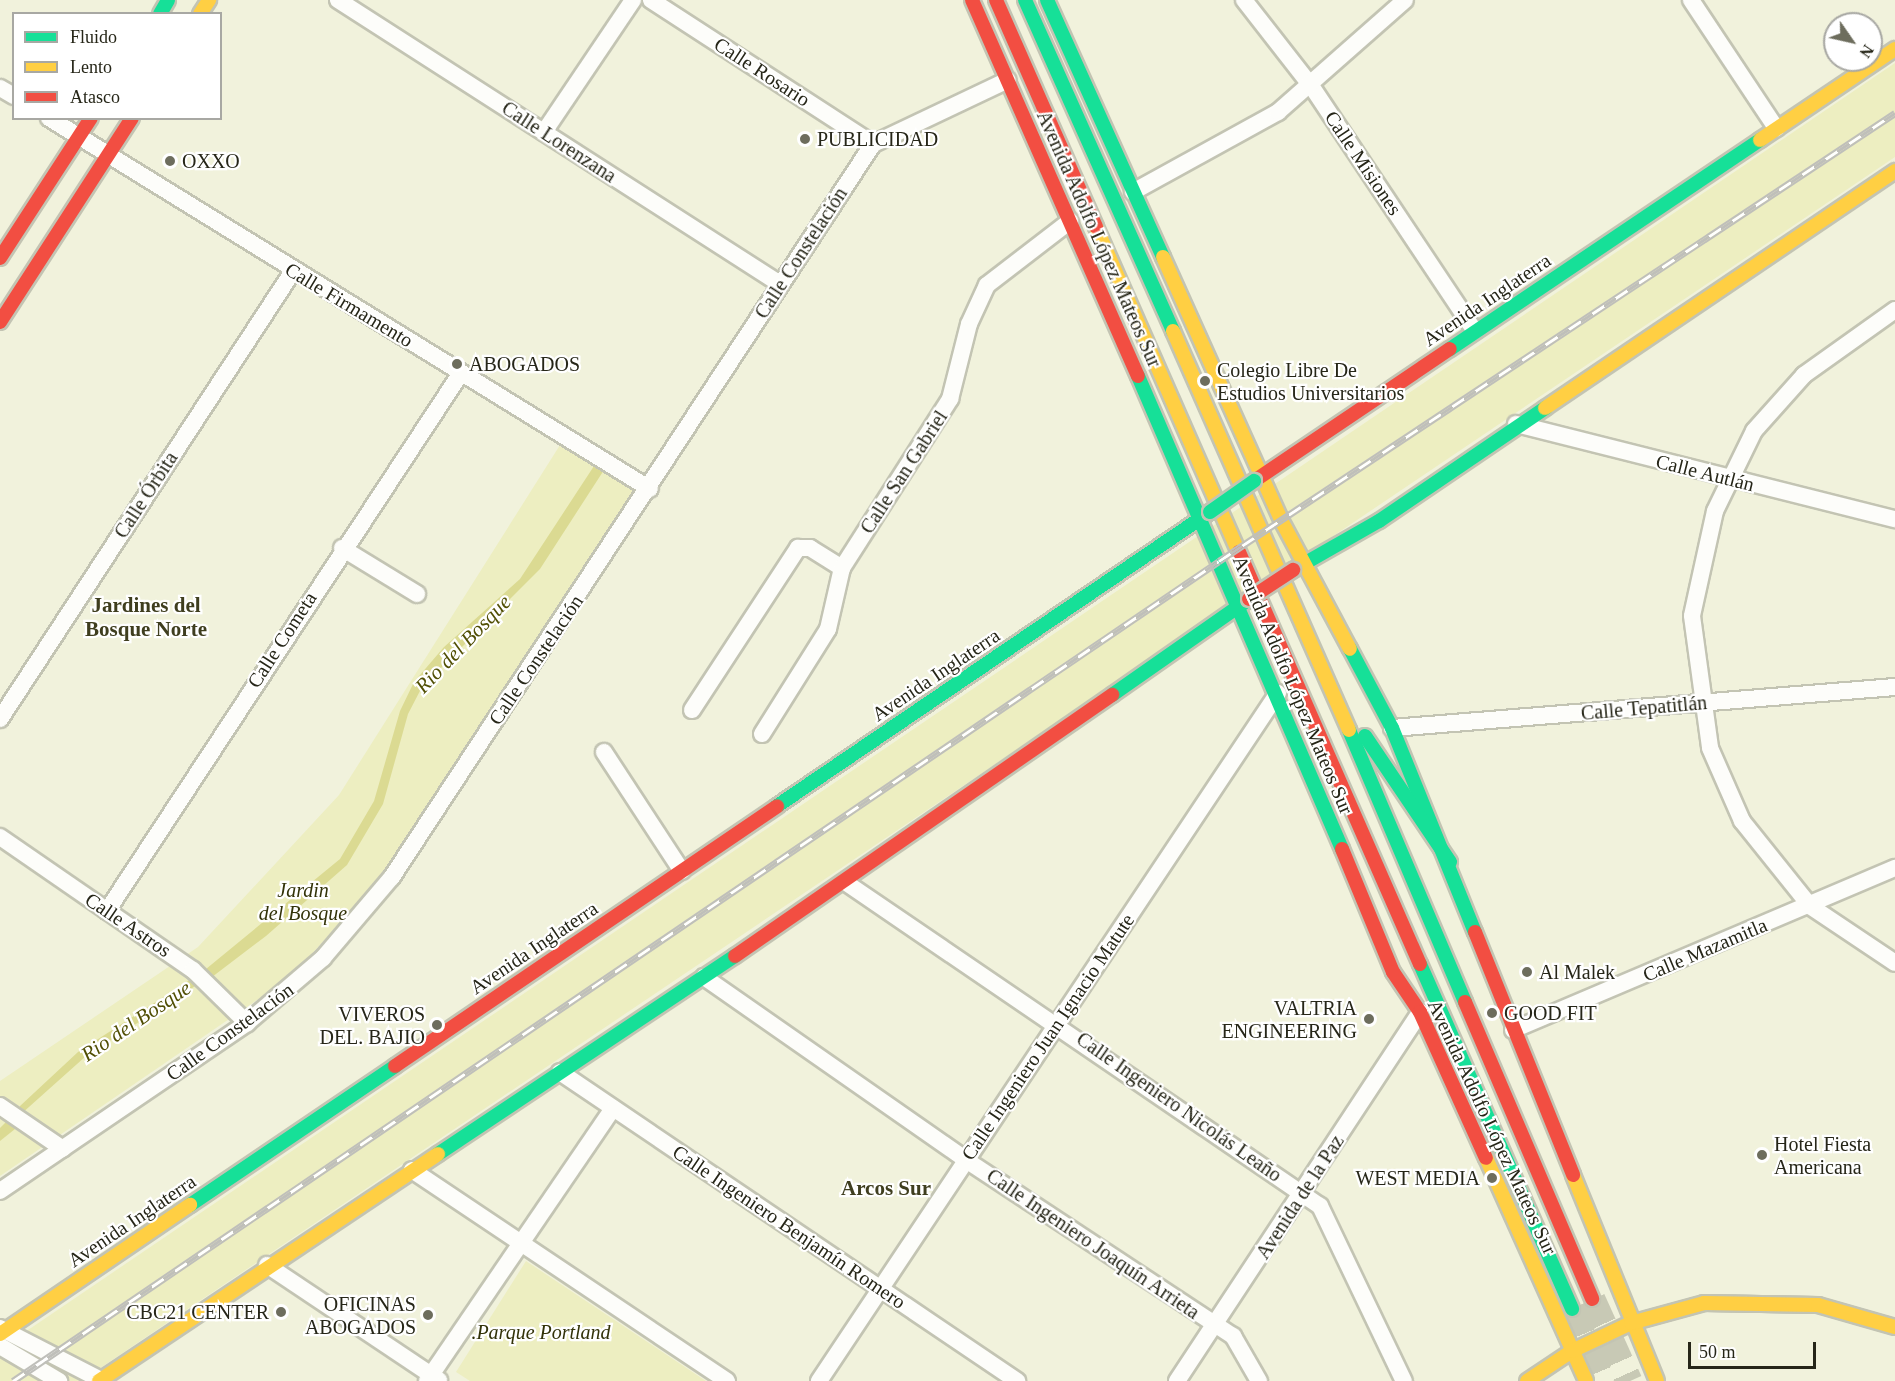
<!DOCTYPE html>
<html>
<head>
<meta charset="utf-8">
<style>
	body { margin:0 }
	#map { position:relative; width:1895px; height:1381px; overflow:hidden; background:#f1f2dc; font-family:"Times New Roman",serif }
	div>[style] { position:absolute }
	.green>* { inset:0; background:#edeec1 }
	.water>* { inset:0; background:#dbda92 }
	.primary-tunnel>* { height:27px; margin-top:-13.5px; transform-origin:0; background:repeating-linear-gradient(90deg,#c8c9b5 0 27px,transparent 0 41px) }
	.roads { filter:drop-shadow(2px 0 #c3c4b3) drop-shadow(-2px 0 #c3c4b3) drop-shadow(0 2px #c3c4b3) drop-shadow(0 -2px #c3c4b3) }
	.street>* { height:16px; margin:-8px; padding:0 8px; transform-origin:8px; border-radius:8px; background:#fdfdfa }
	.fast>* { height:14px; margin:-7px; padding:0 7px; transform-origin:7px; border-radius:7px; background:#16e098 }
	.slow>* { height:14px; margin:-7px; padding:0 7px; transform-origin:7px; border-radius:7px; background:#ffcf43 }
	.jam>* { height:14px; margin:-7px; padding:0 7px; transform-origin:7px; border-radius:7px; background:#f24e42 }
	.rail>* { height:7px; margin-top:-3.5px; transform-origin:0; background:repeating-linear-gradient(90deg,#fff 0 14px,#bfbfba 0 28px); box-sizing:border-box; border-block:2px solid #bfbfba }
	.bridges { filter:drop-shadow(2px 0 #c3c4b3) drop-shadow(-2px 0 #c3c4b3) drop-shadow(0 2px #c3c4b3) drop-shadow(0 -2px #c3c4b3) }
	.fast-bridge>* { height:14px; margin:-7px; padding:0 7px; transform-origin:7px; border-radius:7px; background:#16e098 }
	.jam-bridge>* { height:14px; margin:-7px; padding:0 7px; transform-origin:7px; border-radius:7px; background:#f24e42 }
	.dots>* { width:16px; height:16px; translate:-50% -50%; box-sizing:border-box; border:3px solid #fff; border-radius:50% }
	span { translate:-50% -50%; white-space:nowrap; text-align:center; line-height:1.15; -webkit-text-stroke:4.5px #fff; paint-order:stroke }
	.street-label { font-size:20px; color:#262618 }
	.poi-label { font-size:20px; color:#262618 }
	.left { translate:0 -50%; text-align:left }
	.right { translate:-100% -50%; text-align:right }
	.park-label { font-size:20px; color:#333309; font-style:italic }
	.neighbourhood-label { font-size:21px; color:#3f3e1f; font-weight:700 }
	.water-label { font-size:21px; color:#514f04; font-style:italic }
	.legend { position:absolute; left:12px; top:12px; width:210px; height:108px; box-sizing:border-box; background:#fff; border:2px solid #a8a8a3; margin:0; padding:8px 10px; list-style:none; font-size:18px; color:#262618 }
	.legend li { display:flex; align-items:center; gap:12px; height:30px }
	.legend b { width:30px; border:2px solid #a8a8a3 }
	.north { position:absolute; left:1823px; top:12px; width:60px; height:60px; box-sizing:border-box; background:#fff; border:2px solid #a8a8a3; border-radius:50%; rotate:124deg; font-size:16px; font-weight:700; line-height:24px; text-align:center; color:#262618 }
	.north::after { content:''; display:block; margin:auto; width:21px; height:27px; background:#6d6d5d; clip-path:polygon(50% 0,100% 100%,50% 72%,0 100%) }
	.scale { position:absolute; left:1688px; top:1342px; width:128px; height:27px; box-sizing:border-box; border:3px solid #262618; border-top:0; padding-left:8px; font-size:18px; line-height:21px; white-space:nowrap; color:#262618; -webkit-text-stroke:4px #fff; paint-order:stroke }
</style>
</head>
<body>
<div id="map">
	<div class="green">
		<i style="clip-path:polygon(1895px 63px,1895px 157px,81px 1381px,0 1381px,0 1349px)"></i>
		<i style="clip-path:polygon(560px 445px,641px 481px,375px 884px,292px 976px,0 1176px,0 1081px,198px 947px,339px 795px)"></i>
		<i style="clip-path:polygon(526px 1261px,706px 1381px,470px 1381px,456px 1372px)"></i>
	</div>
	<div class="water">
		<i style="clip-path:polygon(594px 466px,604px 470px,540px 569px,422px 687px,408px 714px,383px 804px,347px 865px,266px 936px,212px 977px,205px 975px,206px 969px,340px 859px,374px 801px,400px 711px,414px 682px,444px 647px,520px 579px)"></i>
		<i style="clip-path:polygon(196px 976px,203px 981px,86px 1056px,20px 1115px,20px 1106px,78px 1052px)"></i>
		<i style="clip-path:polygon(7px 1121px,13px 1122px,15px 1129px,0 1141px,0 1128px)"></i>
	</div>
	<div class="primary-tunnel">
		<i style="left:1592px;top:1299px;width:90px;rotate:65.7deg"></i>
		<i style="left:1572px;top:1309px;width:78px;rotate:67.4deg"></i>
	</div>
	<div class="roads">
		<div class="street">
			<i style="left:338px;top:0;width:525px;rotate:32.72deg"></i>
			<i style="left:651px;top:0;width:265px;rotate:33deg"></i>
			<i style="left:1244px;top:0;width:110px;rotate:52deg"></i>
			<i style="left:1312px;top:87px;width:293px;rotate:56.3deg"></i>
			<i style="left:1691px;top:0;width:154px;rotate:56.4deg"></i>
			<i style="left:0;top:88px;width:16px;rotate:30deg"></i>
			<i style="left:49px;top:118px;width:706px;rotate:31.69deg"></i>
			<i style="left:544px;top:132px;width:159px;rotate:-56deg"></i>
			<i style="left:1133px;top:192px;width:166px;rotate:-28.9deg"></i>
			<i style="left:1278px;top:112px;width:169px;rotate:-41.4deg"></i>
			<i style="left:1895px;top:310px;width:112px;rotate:144.5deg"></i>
			<i style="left:1804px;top:375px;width:75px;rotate:131.8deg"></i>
			<i style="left:1754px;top:431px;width:89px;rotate:116deg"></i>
			<i style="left:1715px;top:511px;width:107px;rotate:102.4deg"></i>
			<i style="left:1692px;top:616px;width:133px;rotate:82.2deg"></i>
			<i style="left:1710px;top:748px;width:80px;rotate:66.3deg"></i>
			<i style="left:1742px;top:821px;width:109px;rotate:51.3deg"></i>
			<i style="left:1810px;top:906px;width:102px;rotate:33.8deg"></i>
			<i style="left:1516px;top:424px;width:391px;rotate:14.1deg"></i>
			<i style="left:342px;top:548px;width:88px;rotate:31.5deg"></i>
			<i style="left:692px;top:710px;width:194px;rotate:-56.8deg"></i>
			<i style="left:798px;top:548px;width:12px"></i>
			<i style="left:810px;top:548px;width:38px;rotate:32deg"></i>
			<i style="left:0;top:719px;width:535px;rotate:-56.81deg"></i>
			<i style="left:1392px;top:728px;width:505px;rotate:-4.66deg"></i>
			<i style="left:762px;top:734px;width:124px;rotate:-57.8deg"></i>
			<i style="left:828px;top:629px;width:63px;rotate:-77.1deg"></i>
			<i style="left:842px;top:568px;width:201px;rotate:-57.4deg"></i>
			<i style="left:950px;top:399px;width:77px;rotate:-75.8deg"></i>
			<i style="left:969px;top:324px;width:43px;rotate:-65.2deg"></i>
			<i style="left:987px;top:285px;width:105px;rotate:-37.6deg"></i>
			<i style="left:604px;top:752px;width:142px;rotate:56.8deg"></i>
			<i style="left:0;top:837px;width:234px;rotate:34.6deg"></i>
			<i style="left:193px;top:970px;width:76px;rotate:44.5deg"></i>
			<i style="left:845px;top:882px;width:575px;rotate:34.3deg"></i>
			<i style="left:1320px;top:1206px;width:194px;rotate:64.4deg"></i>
			<i style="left:107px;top:911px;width:644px;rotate:-56.66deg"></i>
			<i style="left:704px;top:977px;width:320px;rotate:34.9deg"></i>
			<i style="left:966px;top:1160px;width:320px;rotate:33.4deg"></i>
			<i style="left:1233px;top:1336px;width:52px;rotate:60deg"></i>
			<i style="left:1513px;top:1030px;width:415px;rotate:-23deg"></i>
			<i style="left:560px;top:1072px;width:552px;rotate:34.06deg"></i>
			<i style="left:0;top:1106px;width:76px;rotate:34.3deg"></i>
			<i style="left:412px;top:1170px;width:379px;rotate:33.8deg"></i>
			<i style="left:0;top:1191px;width:299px;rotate:-34.2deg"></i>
			<i style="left:247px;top:1023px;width:100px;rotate:-40.5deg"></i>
			<i style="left:323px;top:958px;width:106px;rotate:-49.6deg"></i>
			<i style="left:392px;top:877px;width:877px;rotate:-56.73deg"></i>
			<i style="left:873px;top:144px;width:149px;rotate:-25.4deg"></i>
			<i style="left:267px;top:1265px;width:207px;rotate:33.8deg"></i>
			<i style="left:0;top:1328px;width:116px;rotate:27.2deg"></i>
			<i style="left:0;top:1346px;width:69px;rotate:30.7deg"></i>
			<i style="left:427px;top:1381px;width:330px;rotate:-55.7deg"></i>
			<i style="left:819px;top:1381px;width:827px;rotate:-56.29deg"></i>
			<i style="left:1177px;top:1381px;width:442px;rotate:-56.6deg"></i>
		</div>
		<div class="fast">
			<i style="left:1025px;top:0;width:363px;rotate:65.9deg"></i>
			<i style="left:1047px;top:0;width:282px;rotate:65.7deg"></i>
			<i style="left:160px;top:14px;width:16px;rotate:-60deg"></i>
			<i style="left:1450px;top:349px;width:374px;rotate:-34deg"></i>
			<i style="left:1138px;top:376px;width:515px;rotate:66.67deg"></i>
			<i style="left:1293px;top:570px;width:99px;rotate:-29.7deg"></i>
			<i style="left:1379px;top:521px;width:201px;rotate:-34.2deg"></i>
			<i style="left:1350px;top:649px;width:89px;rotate:62deg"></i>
			<i style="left:1392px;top:728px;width:220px;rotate:67.9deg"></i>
			<i style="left:1112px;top:695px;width:167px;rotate:-35deg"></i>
			<i style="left:1349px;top:730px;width:296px;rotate:66.9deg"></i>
			<i style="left:1365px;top:736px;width:152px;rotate:56deg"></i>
			<i style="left:777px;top:806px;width:523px;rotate:-34.18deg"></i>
			<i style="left:1420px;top:964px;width:377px;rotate:66.2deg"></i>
			<i style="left:438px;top:1154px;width:357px;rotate:-33.7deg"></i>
			<i style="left:190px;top:1205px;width:248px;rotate:-34.1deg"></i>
		</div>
		<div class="slow">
			<i style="left:200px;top:14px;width:17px;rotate:-57deg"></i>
			<i style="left:1760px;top:140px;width:163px;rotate:-34deg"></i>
			<i style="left:1096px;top:227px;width:355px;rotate:66.3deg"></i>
			<i style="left:1163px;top:257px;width:288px;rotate:65.8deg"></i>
			<i style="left:1281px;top:520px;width:146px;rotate:61.9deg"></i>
			<i style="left:1173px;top:331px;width:436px;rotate:66.2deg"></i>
			<i style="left:1545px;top:408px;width:423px;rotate:-34.1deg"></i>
			<i style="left:1486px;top:1158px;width:244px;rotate:65.8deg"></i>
			<i style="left:1573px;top:1175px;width:222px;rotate:67.8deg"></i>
			<i style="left:0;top:1334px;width:230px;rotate:-34.2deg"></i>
			<i style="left:99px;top:1381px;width:408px;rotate:-33.8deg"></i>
			<i style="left:1527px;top:1381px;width:54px;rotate:-33.7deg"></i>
			<i style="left:1572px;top:1351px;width:65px;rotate:-25.4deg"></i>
			<i style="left:1631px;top:1323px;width:76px;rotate:-15.3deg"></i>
			<i style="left:1704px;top:1303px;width:114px;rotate:1deg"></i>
			<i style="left:1818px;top:1305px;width:80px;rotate:15.9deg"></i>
		</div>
		<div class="jam">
			<i style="left:972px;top:0;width:411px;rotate:66.2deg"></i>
			<i style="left:996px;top:0;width:248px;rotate:66.2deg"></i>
			<i style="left:0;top:258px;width:167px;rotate:-57deg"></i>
			<i style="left:0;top:322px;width:243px;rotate:-57.1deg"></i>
			<i style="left:1254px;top:481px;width:236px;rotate:-34deg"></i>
			<i style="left:1239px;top:552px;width:450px;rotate:66.3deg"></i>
			<i style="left:1342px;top:849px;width:133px;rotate:67.5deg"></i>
			<i style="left:1393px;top:972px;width:48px;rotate:56deg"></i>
			<i style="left:1420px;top:1012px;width:160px;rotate:65.7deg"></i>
			<i style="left:1475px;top:932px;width:262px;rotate:68deg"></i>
			<i style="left:735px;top:956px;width:459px;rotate:-34.7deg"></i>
			<i style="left:1465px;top:1002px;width:323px;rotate:66.8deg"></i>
			<i style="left:395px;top:1066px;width:462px;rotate:-34.2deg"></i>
		</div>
	</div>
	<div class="rail">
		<i style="left:13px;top:1381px;width:1458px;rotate:-34.21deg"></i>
		<i style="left:1219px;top:561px;width:811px;rotate:-33.53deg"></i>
	</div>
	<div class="bridges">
		<div class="fast-bridge">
			<i style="left:1210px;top:512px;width:54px;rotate:-35.2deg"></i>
		</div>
		<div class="jam-bridge">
			<i style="left:1249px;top:599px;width:53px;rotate:-33.4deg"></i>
		</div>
	</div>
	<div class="dots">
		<i style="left:805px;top:139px;background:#6d6d5d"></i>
		<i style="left:170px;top:161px;background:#6d6d5d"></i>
		<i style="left:457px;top:364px;background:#6d6d5d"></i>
		<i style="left:1205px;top:381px;background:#6d6d5d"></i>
		<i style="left:1527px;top:972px;background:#6d6d5d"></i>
		<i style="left:1492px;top:1013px;background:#6d6d5d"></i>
		<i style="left:1369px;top:1019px;background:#6d6d5d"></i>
		<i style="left:437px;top:1025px;background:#6d6d5d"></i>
		<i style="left:1762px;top:1155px;background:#6d6d5d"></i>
		<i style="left:1492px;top:1178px;background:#6d6d5d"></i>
		<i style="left:281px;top:1312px;background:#6d6d5d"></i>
		<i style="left:428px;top:1315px;background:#6d6d5d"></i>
	</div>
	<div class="street-label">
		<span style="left:762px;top:72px;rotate:33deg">Calle Rosario</span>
		<span style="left:559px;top:142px;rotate:33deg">Calle Lorenzana</span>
		<span style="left:1363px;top:163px;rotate:56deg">Calle Misiones</span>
		<span style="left:1099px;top:239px;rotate:66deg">Avenida Adolfo López Mateos Sur</span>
		<span style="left:801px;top:253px;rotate:-57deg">Calle Constelación</span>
		<span style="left:1487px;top:300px;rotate:-34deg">Avenida Inglaterra</span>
		<span style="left:349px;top:305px;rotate:31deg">Calle Firmamento</span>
		<span style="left:904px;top:472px;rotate:-57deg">Calle San Gabriel</span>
		<span style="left:1705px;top:473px;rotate:14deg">Calle Autlán</span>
		<span style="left:146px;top:495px;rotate:-57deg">Calle Órbita</span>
		<span style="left:282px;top:640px;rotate:-57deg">Calle Cometa</span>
		<span style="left:536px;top:660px;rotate:-56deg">Calle Constelación</span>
		<span style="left:936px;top:675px;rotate:-34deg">Avenida Inglaterra</span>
		<span style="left:1293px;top:685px;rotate:67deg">Avenida Adolfo López Mateos Sur</span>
		<span style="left:1644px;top:708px;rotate:-5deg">Calle Tepatitlán</span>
		<span style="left:128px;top:925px;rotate:34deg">Calle Astros</span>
		<span style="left:534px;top:948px;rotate:-34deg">Avenida Inglaterra</span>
		<span style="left:1705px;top:950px;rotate:-23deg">Calle Mazamitla</span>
		<span style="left:230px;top:1032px;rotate:-36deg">Calle Constelación</span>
		<span style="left:1048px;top:1037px;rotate:-56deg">Calle Ingeniero Juan Ignacio Matute</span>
		<span style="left:1179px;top:1107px;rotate:35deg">Calle Ingeniero Nicolás Leaño</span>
		<span style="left:1492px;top:1127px;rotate:65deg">Avenida Adolfo López Mateos Sur</span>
		<span style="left:1300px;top:1197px;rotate:-57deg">Avenida de la Paz</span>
		<span style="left:132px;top:1221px;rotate:-34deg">Avenida Inglaterra</span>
		<span style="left:789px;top:1227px;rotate:34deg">Calle Ingeniero Benjamín Romero</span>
		<span style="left:1093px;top:1244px;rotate:34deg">Calle Ingeniero Joaquín Arrieta</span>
	</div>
	<div class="poi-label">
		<span class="left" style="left:817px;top:139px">PUBLICIDAD</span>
		<span class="left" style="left:182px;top:161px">OXXO</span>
		<span class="left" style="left:469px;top:364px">ABOGADOS</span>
		<span class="left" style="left:1217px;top:382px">Colegio Libre De<br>Estudios Universitarios</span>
		<span class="left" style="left:1539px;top:972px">Al Malek</span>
		<span class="right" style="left:1357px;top:1020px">VALTRIA<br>ENGINEERING</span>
		<span class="left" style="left:1504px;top:1013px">GOOD FIT</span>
		<span class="right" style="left:425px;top:1026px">VIVEROS<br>DEL. BAJIO</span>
		<span class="left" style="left:1774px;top:1156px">Hotel Fiesta<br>Americana</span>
		<span class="right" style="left:1480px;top:1178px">WEST MEDIA</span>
		<span class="right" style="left:416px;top:1316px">OFICINAS<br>ABOGADOS</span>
		<span class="right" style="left:269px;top:1312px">CBC21 CENTER</span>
	</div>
	<div class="park-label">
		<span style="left:303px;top:902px">Jardin<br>del Bosque</span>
		<span style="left:541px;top:1332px">.Parque Portland</span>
	</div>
	<div class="neighbourhood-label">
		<span style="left:146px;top:617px">Jardines del<br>Bosque Norte</span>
		<span style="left:886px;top:1188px">Arcos Sur</span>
	</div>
	<div class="water-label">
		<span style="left:463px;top:644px;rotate:-46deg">Rio del Bosque</span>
		<span style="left:136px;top:1021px;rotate:-34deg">Rio del Bosque</span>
	</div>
	<ul class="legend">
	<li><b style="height:8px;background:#16e098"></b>Fluido</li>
	<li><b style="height:8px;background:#ffcf43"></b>Lento</li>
	<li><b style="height:8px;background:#f24e42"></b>Atasco</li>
	</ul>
	<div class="north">N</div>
	<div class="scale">50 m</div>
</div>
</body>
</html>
